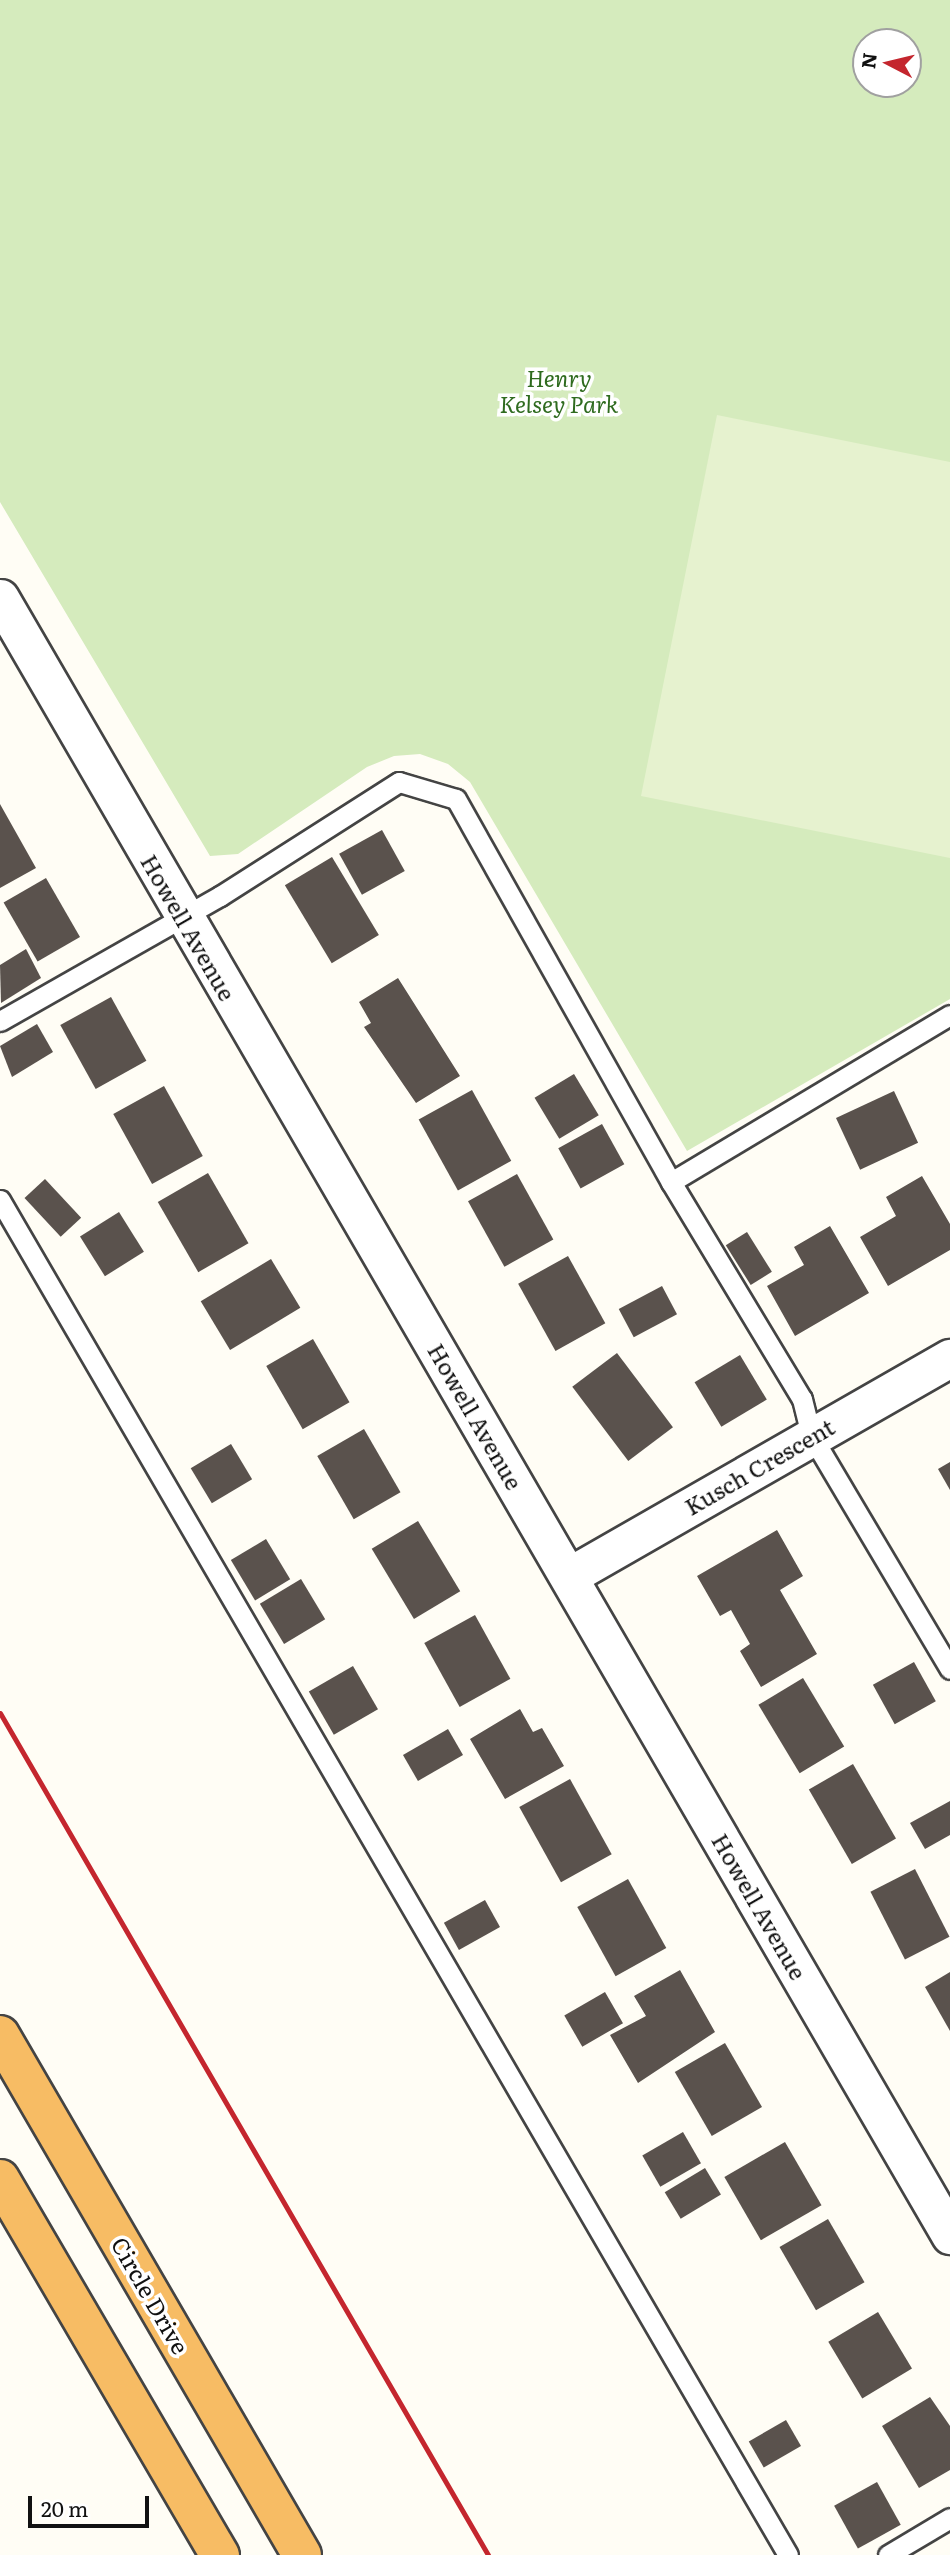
<!DOCTYPE html>
<html>
<head>
<meta charset="utf-8">
<style>
	body { margin:0 }
	#map { position:relative; width:950px; height:2555px; overflow:hidden; background:#fffdf5; font-family:Literata,serif }
	div>[style] { position:absolute }
	.green>* { inset:0; background:#d5ebbd }
	.pitch>* { inset:0; background:#e6f2cf }
	.building>* { inset:0; background:#5a524d; transform-origin:0 0 }
	.roads { filter:drop-shadow(2px 0 #444) drop-shadow(-2px 0 #444) drop-shadow(0 2px #444) drop-shadow(0 -2px #444) }
	.service>* { height:19px; margin:-9.5px; padding:0 9.5px; transform-origin:9.5px; border-radius:9.5px; background:#fff }
	.minor>* { height:37px; margin:-18.5px; padding:0 18.5px; transform-origin:18.5px; border-radius:18.5px; background:#fff }
	.trunk>* { height:38px; margin:-19px; padding:0 19px; transform-origin:19px; border-radius:19px; background:#f7bc64 }
	.rail>* { height:5px; margin:-2.5px; padding:0 2.5px; transform-origin:2.5px; border-radius:2.5px; background:#c4262e }
	span { translate:-50% -50%; white-space:nowrap; text-align:center; line-height:1.15; -webkit-text-stroke:7px #fff; paint-order:stroke }
	.park-label { font-size:23px; color:#2f6b1f; font-style:italic }
	.street-label { font-size:23px; color:#111 }
	.north { position:absolute; left:852px; top:28px; width:70px; height:70px; box-sizing:border-box; background:#fff; border:2px solid #a0a0a0; border-radius:50%; rotate:277deg; font-size:19px; font-weight:700; line-height:28px; text-align:center; color:#111 }
	.north::after { content:''; display:block; margin:auto; width:24px; height:32px; background:#c4262e; clip-path:polygon(50% 0,100% 100%,50% 72%,0 100%) }
	.scale { position:absolute; left:28px; top:2496px; width:121px; height:32px; box-sizing:border-box; border:4px solid #111; border-top:0; padding-left:9px; font-size:21px; line-height:24px; white-space:nowrap; color:#111; -webkit-text-stroke:5px #fff; paint-order:stroke }
</style>
</head>
<body>
<div id="map">
	<div class="green">
		<i style="clip-path:polygon(evenodd,0 0,950px 0,950px 999px,687px 1151px,470px 782px,448px 764px,420px 754px,394px 756px,367px 767px,238px 854px,210px 856px,0 502px,0 0,866px 42px,908px 42px,908px 84px,866px 84px,866px 42px)"></i>
	</div>
	<div class="pitch">
		<i style="clip-path:polygon(717px 415px,950px 462px,950px 858px,641px 796px)"></i>
	</div>
	<div class="building">
		<i style="clip-path:polygon(0 804px,36px 868px,0 888px)"></i>
		<i style="left:382px;top:830px;width:47px;height:49px;rotate:61deg"></i>
		<i style="left:332px;top:857px;width:91px;height:55px;rotate:59deg"></i>
		<i style="left:46px;top:878px;width:68px;height:49px;rotate:60deg"></i>
		<i style="clip-path:polygon(26px 949px,41px 978px,1px 1003px,0 965px)"></i>
		<i style="clip-path:polygon(398px 978px,460px 1076px,416px 1103px,364px 1027px,371px 1023px,359px 1002px)"></i>
		<i style="left:111px;top:997px;width:73px;height:58px;rotate:61deg"></i>
		<i style="clip-path:polygon(37px 1024px,53px 1052px,12px 1077px,0 1046px)"></i>
		<i style="left:574px;top:1074px;width:48px;height:46px;rotate:59deg"></i>
		<i style="left:164px;top:1086px;width:80px;height:58px;rotate:61deg"></i>
		<i style="left:472px;top:1090px;width:81px;height:61px;rotate:61deg"></i>
		<i style="left:894px;top:1091px;width:57px;height:64px;rotate:65deg"></i>
		<i style="left:602px;top:1124px;width:46px;height:50px;rotate:61deg"></i>
		<i style="left:208px;top:1173px;width:81px;height:58px;rotate:60deg"></i>
		<i style="left:517px;top:1174px;width:75px;height:56px;rotate:61deg"></i>
		<i style="clip-path:polygon(922px 1176px,950px 1224px,950px 1250px,888px 1286px,860px 1237px,896px 1216px,886px 1197px)"></i>
		<i style="left:45px;top:1179px;width:53px;height:28px;rotate:47deg"></i>
		<i style="left:119px;top:1212px;width:47px;height:46px;rotate:58deg"></i>
		<i style="clip-path:polygon(830px 1226px,869px 1293px,795px 1336px,767px 1286px,804px 1265px,794px 1247px)"></i>
		<i style="left:747px;top:1232px;width:47px;height:25px;rotate:58deg"></i>
		<i style="left:568px;top:1256px;width:77px;height:57px;rotate:61deg"></i>
		<i style="left:271px;top:1259px;width:57px;height:82px;rotate:59deg"></i>
		<i style="left:662px;top:1286px;width:32px;height:49px;rotate:62deg"></i>
		<i style="left:313px;top:1339px;width:73px;height:54px;rotate:60deg"></i>
		<i style="left:617px;top:1353px;width:93px;height:56px;rotate:53deg"></i>
		<i style="left:740px;top:1355px;width:52px;height:53px;rotate:59deg"></i>
		<i style="left:364px;top:1429px;width:73px;height:54px;rotate:60deg"></i>
		<i style="left:231px;top:1444px;width:41px;height:47px;rotate:59deg"></i>
		<i style="clip-path:polygon(950px 1462px,950px 1490px,938px 1469px)"></i>
		<i style="left:418px;top:1521px;width:82px;height:54px;rotate:59deg"></i>
		<i style="clip-path:polygon(777px 1530px,803px 1576px,780px 1590px,817px 1654px,761px 1687px,740px 1651px,750px 1644px,731px 1610px,720px 1616px,697px 1576px)"></i>
		<i style="left:266px;top:1539px;width:47px;height:41px;rotate:59deg"></i>
		<i style="left:301px;top:1579px;width:47px;height:48px;rotate:59deg"></i>
		<i style="left:475px;top:1615px;width:73px;height:58px;rotate:61deg"></i>
		<i style="left:914px;top:1662px;width:45px;height:47px;rotate:61deg"></i>
		<i style="left:353px;top:1666px;width:50px;height:51px;rotate:60deg"></i>
		<i style="left:803px;top:1678px;width:80px;height:52px;rotate:59deg"></i>
		<i style="clip-path:polygon(520px 1709px,533px 1732px,542px 1728px,564px 1766px,505px 1799px,470px 1739px)"></i>
		<i style="left:448px;top:1729px;width:30px;height:52px;rotate:60deg"></i>
		<i style="left:853px;top:1764px;width:86px;height:51px;rotate:60deg"></i>
		<i style="left:570px;top:1779px;width:86px;height:58px;rotate:61deg"></i>
		<i style="clip-path:polygon(950px 1801px,950px 1835px,925px 1849px,910px 1823px)"></i>
		<i style="left:915px;top:1869px;width:76px;height:50px;rotate:63deg"></i>
		<i style="left:628px;top:1879px;width:79px;height:58px;rotate:61deg"></i>
		<i style="left:485px;top:1900px;width:31px;height:47px;rotate:61deg"></i>
		<i style="clip-path:polygon(680px 1970px,715px 2032px,638px 2083px,610px 2035px,646px 2016px,634px 1996px)"></i>
		<i style="clip-path:polygon(950px 1972px,950px 2031px,925px 1987px)"></i>
		<i style="left:605px;top:1992px;width:36px;height:47px;rotate:60deg"></i>
		<i style="left:725px;top:2043px;width:74px;height:58px;rotate:60deg"></i>
		<i style="left:683px;top:2132px;width:36px;height:47px;rotate:60deg"></i>
		<i style="left:785px;top:2142px;width:73px;height:70px;rotate:60deg"></i>
		<i style="left:705px;top:2168px;width:31px;height:47px;rotate:59deg"></i>
		<i style="left:828px;top:2219px;width:73px;height:56px;rotate:60deg"></i>
		<i style="left:878px;top:2312px;width:66px;height:58px;rotate:59deg"></i>
		<i style="clip-path:polygon(930px 2397px,950px 2426px,950px 2470px,919px 2488px,882px 2426px)"></i>
		<i style="left:786px;top:2420px;width:30px;height:43px;rotate:60deg"></i>
		<i style="left:877px;top:2482px;width:49px;height:49px;rotate:61deg"></i>
	</div>
	<div class="roads">
		<div class="service">
			<i style="left:0;top:1021px;width:253px;rotate:-29.6deg"></i>
			<i style="left:220px;top:896px;width:212px;rotate:-32.5deg"></i>
			<i style="left:399px;top:782px;width:59px;rotate:16.6deg"></i>
			<i style="left:456px;top:799px;width:439px;rotate:60.7deg"></i>
			<i style="left:671px;top:1182px;width:253px;rotate:58.9deg"></i>
			<i style="left:802px;top:1399px;width:37px;rotate:76deg"></i>
			<i style="left:811px;top:1435px;width:272px;rotate:59.3deg"></i>
			<i style="left:671px;top:1182px;width:325px;rotate:-30.9deg"></i>
			<i style="left:0;top:1200px;width:1567px;rotate:59.82deg"></i>
			<i style="left:888px;top:2555px;width:72px;rotate:-30.8deg"></i>
		</div>
		<div class="minor">
			<i style="left:0;top:598px;width:1893px;rotate:59.87deg"></i>
			<i style="left:569px;top:1576px;width:439px;rotate:-29.8deg"></i>
		</div>
		<div class="trunk">
			<i style="left:0;top:2035px;width:601px;rotate:59.85deg"></i>
			<i style="left:0;top:2179px;width:436px;rotate:59.7deg"></i>
		</div>
	</div>
	<div class="rail">
		<i style="left:0;top:1713px;width:973px;rotate:59.9deg"></i>
	</div>
	<div class="park-label">
		<span style="left:559px;top:390px">Henry<br>Kelsey Park</span>
	</div>
	<div class="street-label">
		<span style="left:189px;top:927px;rotate:60deg">Howell Avenue</span>
		<span style="left:476px;top:1416px;rotate:60deg">Howell Avenue</span>
		<span style="left:759px;top:1466px;rotate:-30deg">Kusch Crescent</span>
		<span style="left:760px;top:1906px;rotate:60deg">Howell Avenue</span>
		<span style="left:151px;top:2295px;rotate:60deg">Circle Drive</span>
	</div>
	<div class="north">N</div>
	<div class="scale">20 m</div>
</div>
</body>
</html>
